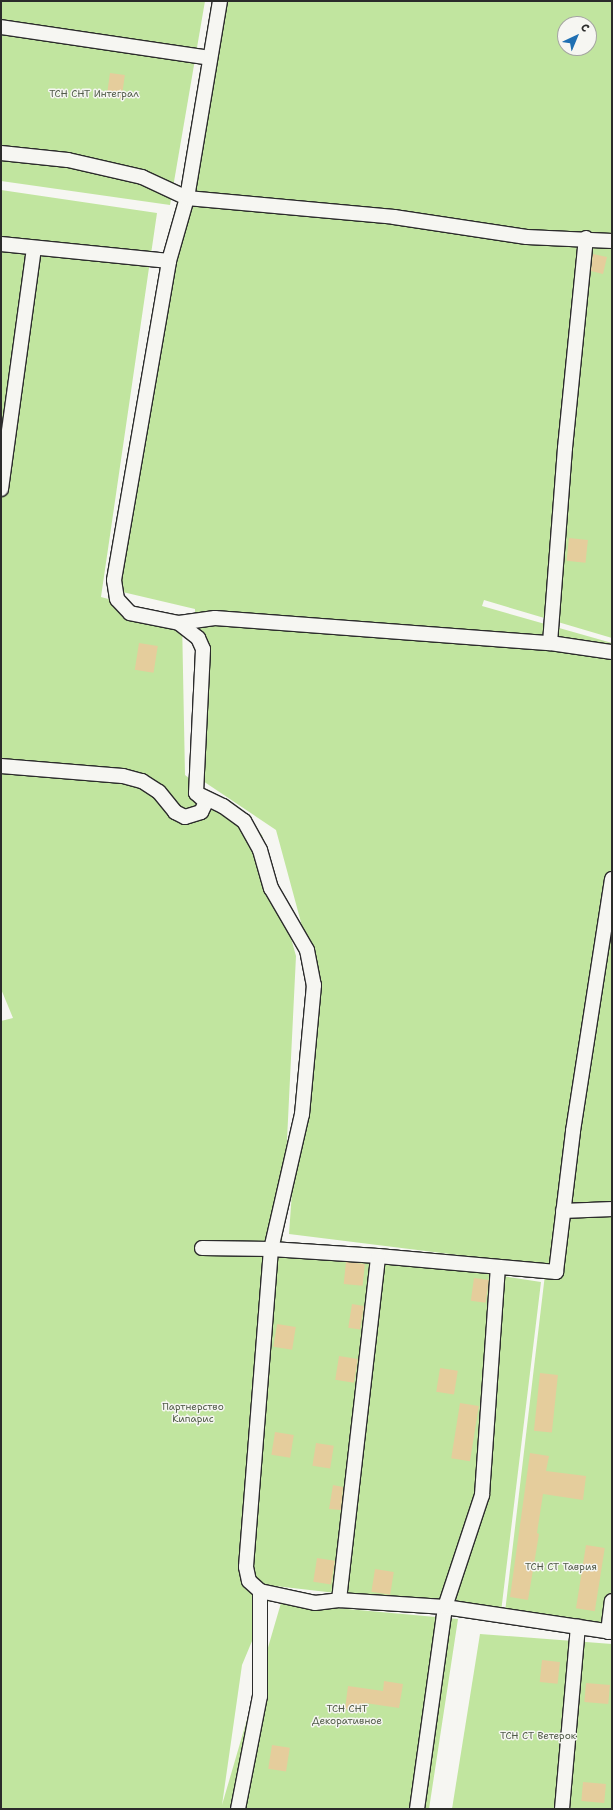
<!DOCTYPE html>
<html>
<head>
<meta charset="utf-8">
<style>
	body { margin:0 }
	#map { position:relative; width:613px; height:1810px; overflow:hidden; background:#f6f6f2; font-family:"Shantell Sans",sans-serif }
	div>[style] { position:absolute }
	.green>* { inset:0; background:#c1e59f }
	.building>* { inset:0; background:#e5cd9c; transform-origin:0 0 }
	.roads { filter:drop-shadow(1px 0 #2b2b2b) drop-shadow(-1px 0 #2b2b2b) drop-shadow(0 1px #2b2b2b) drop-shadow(0 -1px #2b2b2b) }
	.street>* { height:14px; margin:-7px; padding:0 7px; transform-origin:7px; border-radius:7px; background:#f6f6f2 }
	span { translate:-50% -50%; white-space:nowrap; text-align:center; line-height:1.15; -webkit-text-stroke:3px #f6f6f2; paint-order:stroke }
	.park-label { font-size:10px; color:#505a48 }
	.frame { position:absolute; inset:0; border:2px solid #2b2b2b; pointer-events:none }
	.north { position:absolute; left:557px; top:16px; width:40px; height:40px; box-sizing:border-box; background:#f6f6f2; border:1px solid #a5a5a2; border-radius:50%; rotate:44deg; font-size:11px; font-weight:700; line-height:16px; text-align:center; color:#2b2b2b }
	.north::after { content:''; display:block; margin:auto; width:14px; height:18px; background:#1f6fb2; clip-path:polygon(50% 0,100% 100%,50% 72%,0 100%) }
</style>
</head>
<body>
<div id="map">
	<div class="green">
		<i style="clip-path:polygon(1px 1px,205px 1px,170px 205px,1px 181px)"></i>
		<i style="clip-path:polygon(evenodd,212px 1px,612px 1px,612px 638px,484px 600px,482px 606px,612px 643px,612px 1624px,505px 1612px,546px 1266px,289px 1234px,309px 952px,276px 830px,200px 779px,195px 609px,114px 590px,212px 1px,565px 24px,589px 24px,589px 48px,565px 48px,565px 24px)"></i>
		<i style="clip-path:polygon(1px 190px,157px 213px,101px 597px,182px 619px,185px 775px,262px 835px,296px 956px,282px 1242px,541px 1282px,501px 1612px,275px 1586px,242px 1665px,222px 1805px,281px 1603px,458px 1619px,429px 1809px,1px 1809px,1px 1021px,13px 1018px,1px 989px)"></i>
		<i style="clip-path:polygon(480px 1634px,612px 1644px,612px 1809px,452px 1809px)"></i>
	</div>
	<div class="building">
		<i style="left:110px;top:73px;width:15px;height:24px;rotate:8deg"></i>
		<i style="clip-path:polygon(593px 254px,607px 257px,603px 274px,591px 271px)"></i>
		<i style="left:569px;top:538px;width:19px;height:23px;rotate:6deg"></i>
		<i style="left:139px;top:643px;width:19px;height:27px;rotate:9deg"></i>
		<i style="left:346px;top:1262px;width:19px;height:22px;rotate:6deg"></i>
		<i style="left:474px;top:1278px;width:15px;height:23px;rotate:8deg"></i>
		<i style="left:352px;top:1304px;width:12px;height:24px;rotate:9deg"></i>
		<i style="left:277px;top:1324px;width:19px;height:23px;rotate:9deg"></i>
		<i style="left:339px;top:1356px;width:19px;height:24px;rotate:9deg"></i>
		<i style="left:440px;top:1368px;width:18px;height:24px;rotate:9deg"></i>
		<i style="left:540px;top:1373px;width:18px;height:58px;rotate:6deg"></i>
		<i style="left:460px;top:1403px;width:19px;height:56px;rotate:9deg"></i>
		<i style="left:275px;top:1432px;width:19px;height:23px;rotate:9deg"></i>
		<i style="left:316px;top:1443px;width:18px;height:23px;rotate:9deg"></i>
		<i style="clip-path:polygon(530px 1453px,549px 1456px,546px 1471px,586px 1476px,583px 1500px,543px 1494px,537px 1533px,539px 1534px,528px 1600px,510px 1597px)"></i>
		<i style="clip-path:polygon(333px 1485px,343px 1487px,341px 1510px,329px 1509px)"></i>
		<i style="left:586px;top:1545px;width:19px;height:64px;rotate:9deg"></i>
		<i style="left:317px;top:1558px;width:18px;height:24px;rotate:9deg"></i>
		<i style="left:375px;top:1569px;width:19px;height:23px;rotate:9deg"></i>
		<i style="left:542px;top:1660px;width:18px;height:22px;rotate:6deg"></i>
		<i style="clip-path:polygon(384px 1681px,403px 1684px,399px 1708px,365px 1703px,363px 1712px,345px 1709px,348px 1686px,383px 1691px)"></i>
		<i style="left:586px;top:1683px;width:24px;height:19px;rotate:5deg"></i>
		<i style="left:272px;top:1745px;width:18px;height:24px;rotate:9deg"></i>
		<i style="left:583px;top:1782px;width:23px;height:19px;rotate:5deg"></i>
	</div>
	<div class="roads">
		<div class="street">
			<i style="left:1px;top:27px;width:211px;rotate:8.4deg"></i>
			<i style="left:1px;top:153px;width:67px;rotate:6deg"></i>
			<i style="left:68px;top:160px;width:76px;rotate:12.9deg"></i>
			<i style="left:142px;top:177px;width:50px;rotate:25deg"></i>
			<i style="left:187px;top:198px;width:208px;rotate:5.2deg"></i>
			<i style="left:394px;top:217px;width:134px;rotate:8.6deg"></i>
			<i style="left:527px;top:237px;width:85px;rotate:2.7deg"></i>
			<i style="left:1px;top:244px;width:169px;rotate:5.8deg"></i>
			<i style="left:1px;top:489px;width:243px;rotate:-82.2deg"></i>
			<i style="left:179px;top:623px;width:36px;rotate:-8deg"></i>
			<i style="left:215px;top:618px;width:336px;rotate:4.3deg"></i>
			<i style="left:550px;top:643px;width:63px;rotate:8.3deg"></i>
			<i style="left:550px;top:643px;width:196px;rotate:-85.6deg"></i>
			<i style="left:565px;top:448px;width:211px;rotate:-84.3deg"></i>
			<i style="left:1px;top:766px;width:122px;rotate:4.7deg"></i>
			<i style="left:123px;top:776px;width:20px;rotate:15deg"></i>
			<i style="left:142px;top:781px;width:20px;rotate:33deg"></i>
			<i style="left:159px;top:792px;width:26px;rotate:51deg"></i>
			<i style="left:175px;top:812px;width:11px;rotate:27deg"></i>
			<i style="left:185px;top:817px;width:17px;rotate:-17deg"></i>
			<i style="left:201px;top:812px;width:11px;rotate:-63deg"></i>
			<i style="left:206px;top:802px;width:13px;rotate:-138deg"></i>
			<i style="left:196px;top:793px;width:144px;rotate:-87.2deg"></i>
			<i style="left:203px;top:649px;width:12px;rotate:-114deg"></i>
			<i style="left:198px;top:638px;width:24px;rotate:-142deg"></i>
			<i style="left:179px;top:623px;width:50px;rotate:-168.5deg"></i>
			<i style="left:130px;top:613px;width:19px;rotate:-133deg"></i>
			<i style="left:117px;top:599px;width:19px;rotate:-99deg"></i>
			<i style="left:114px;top:580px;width:324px;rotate:-80.2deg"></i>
			<i style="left:169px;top:261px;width:66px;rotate:-74.1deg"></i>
			<i style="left:187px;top:198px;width:200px;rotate:-80.5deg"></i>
			<i style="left:196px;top:793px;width:30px;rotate:26deg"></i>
			<i style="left:223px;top:806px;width:26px;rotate:36deg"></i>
			<i style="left:244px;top:821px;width:33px;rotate:61deg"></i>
			<i style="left:260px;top:850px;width:40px;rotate:74deg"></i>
			<i style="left:271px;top:888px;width:72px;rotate:59.9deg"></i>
			<i style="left:307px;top:950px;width:36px;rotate:79deg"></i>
			<i style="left:314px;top:985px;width:130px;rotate:95.3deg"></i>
			<i style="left:302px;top:1114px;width:139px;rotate:102.9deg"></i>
			<i style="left:271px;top:1249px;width:319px;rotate:94.5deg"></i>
			<i style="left:246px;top:1567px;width:14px;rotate:78deg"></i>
			<i style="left:249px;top:1581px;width:15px;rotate:42deg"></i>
			<i style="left:260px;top:1591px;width:56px;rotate:12.3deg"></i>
			<i style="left:315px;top:1603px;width:24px;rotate:-7deg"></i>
			<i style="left:339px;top:1600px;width:106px;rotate:3.8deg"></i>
			<i style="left:445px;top:1607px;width:169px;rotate:8.5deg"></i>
			<i style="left:563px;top:1211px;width:49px;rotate:-2.3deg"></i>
			<i style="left:202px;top:1248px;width:69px;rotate:0.8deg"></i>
			<i style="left:271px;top:1249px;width:107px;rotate:3.7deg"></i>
			<i style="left:378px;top:1256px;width:179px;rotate:5.1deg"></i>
			<i style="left:556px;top:1272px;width:142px;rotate:-83.1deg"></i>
			<i style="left:573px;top:1131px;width:255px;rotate:-81.2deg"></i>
			<i style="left:339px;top:1600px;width:346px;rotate:-83.5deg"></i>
			<i style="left:608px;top:1632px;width:31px;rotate:-83deg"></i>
			<i style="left:238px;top:1809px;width:115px;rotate:-79deg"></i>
			<i style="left:260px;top:1696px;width:105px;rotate:-90deg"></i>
			<i style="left:417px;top:1809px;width:204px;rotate:-82.1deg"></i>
			<i style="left:445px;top:1607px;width:118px;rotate:-71.7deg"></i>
			<i style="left:482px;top:1495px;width:228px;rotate:-86deg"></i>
			<i style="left:562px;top:1809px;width:183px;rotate:-85deg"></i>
		</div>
	</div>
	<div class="park-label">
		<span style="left:94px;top:94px">ТСН СНТ Интеграл</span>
		<span style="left:193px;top:1412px">Партнерство<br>Кипарис</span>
		<span style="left:561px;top:1567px">ТСН СТ Таврия</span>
		<span style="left:347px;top:1714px">ТСН СНТ<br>Декоративное</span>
		<span style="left:538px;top:1736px">ТСН СТ Ветерок</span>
	</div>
	<div class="frame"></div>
	<div class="north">С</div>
</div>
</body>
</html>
